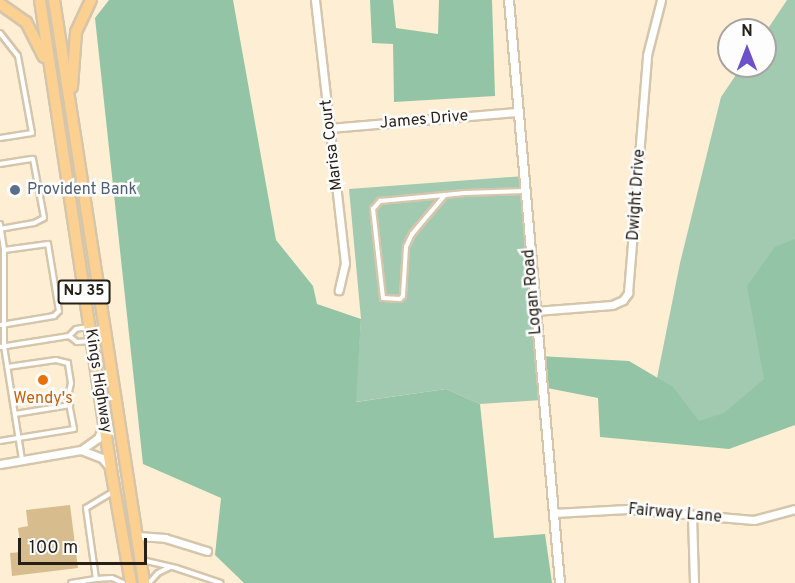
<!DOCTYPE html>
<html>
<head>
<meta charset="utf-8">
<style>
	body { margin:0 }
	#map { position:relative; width:795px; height:583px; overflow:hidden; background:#feeed3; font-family:Overpass,sans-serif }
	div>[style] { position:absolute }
	.green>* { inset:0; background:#a2cab0 }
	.forest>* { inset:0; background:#93c4a5 }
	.building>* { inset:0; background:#d7bc8d }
	.roads { filter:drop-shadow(2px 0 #d5c5ab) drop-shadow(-2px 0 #d5c5ab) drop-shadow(0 2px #d5c5ab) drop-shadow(0 -2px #d5c5ab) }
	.service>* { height:4px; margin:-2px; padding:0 2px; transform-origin:2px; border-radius:2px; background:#fff }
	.minor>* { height:7px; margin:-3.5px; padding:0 3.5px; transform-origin:3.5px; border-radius:3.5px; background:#fff }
	.tertiary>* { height:8px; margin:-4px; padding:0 4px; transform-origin:4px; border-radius:4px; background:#fff }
	.primary>* { height:10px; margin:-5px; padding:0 5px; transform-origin:5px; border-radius:5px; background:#fbd091 }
	.dots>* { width:16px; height:16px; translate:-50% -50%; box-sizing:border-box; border:3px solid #fdfdfd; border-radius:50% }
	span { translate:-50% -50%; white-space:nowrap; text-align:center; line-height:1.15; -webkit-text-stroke:5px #fdfdfd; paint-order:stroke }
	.shield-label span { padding:2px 4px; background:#fdfdfd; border:2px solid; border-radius:4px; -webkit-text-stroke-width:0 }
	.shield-label { font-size:15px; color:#251f16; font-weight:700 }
	.street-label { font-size:16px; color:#251f16 }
	.service-label { font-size:16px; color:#4e5e75 }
	.left { translate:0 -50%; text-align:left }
	.food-label { font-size:16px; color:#c56008 }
	.north { position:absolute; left:717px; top:18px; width:60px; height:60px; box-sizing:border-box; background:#fdfdfd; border:2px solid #a7a4a1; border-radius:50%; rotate:0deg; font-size:16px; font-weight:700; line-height:24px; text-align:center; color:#251f16 }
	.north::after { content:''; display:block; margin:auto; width:21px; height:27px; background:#6c51ca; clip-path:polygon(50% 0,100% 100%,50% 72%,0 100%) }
	.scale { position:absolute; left:18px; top:538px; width:129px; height:27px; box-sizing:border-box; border:3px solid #251f16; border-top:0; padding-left:8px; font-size:18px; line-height:21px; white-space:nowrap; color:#251f16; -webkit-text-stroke:4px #fdfdfd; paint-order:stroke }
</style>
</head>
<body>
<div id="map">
	<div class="green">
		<i style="clip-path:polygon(787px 0,795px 0,795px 409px,689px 441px,653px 398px,680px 263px,721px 97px,742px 66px,765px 66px,765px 33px)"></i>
		<i style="clip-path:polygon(525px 176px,542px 400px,480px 404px,446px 389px,355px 402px,361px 319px,349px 189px)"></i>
	</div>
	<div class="forest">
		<i style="clip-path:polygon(109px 0,233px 0,276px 240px,313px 286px,317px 304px,361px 319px,356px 402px,446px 389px,480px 404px,494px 538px,545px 534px,552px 583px,244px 583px,215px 555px,221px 498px,143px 464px,95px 18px)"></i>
		<i style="clip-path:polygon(370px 0,393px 0,396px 28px,438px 34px,439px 0,492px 0,495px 96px,394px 102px,393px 44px,372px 43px)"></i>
		<i style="clip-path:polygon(795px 239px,795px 425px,729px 449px,600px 437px,598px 398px,542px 387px,539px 356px,629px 361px,673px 387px,699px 421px,724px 413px,764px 379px,747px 286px,775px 247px)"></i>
	</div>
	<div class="building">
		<i style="clip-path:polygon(70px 505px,78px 568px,12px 576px,10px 553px,21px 552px,18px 528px,28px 526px,26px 510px)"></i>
	</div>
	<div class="roads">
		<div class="service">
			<i style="left:0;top:33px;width:29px;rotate:52deg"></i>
			<i style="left:18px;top:56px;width:78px;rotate:79.7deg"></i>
			<i style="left:32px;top:133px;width:32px;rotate:171deg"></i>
			<i style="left:0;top:164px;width:33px;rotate:-9deg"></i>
			<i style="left:33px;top:159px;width:60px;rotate:79.4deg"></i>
			<i style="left:44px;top:218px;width:11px;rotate:153deg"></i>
			<i style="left:34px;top:223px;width:34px;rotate:170deg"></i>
			<i style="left:445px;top:195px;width:51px;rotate:130.2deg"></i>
			<i style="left:412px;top:234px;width:14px;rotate:115deg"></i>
			<i style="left:406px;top:247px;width:49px;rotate:93.5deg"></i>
			<i style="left:403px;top:296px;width:4px;rotate:135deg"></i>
			<i style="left:400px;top:299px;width:17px;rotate:-177deg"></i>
			<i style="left:383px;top:298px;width:90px;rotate:-96.4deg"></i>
			<i style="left:373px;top:209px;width:11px;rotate:-49deg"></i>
			<i style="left:380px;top:201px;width:65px;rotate:-5.3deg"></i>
			<i style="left:445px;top:195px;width:20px;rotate:-6deg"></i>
			<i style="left:465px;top:193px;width:59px;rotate:-1.9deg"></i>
			<i style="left:0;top:224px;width:26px;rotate:81deg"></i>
			<i style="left:4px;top:250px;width:96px;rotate:90deg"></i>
			<i style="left:4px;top:346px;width:115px;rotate:81deg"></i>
			<i style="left:1px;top:325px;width:54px;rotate:-9.6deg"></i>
			<i style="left:54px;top:316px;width:7px;rotate:-45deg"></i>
			<i style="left:59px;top:311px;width:68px;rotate:-99.3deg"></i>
			<i style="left:48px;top:244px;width:44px;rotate:172.2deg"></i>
			<i style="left:88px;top:327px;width:12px;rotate:171deg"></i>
			<i style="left:76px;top:329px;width:10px;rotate:135deg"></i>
			<i style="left:69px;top:336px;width:10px;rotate:37deg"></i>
			<i style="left:77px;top:342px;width:13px;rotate:-4deg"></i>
			<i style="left:0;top:347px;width:70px;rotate:-9.1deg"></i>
			<i style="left:15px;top:414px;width:56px;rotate:-9.3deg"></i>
			<i style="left:0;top:441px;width:75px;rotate:-9.2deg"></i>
			<i style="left:74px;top:429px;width:33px;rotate:-101deg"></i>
			<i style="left:68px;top:397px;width:14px;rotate:-78deg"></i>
			<i style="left:71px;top:383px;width:20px;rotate:-99deg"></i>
			<i style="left:68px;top:363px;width:12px;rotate:-166deg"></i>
			<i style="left:56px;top:360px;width:49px;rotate:171.9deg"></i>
			<i style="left:142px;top:560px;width:35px;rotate:13deg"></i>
			<i style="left:176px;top:568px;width:47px;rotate:18.4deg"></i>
			<i style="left:96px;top:579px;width:16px;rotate:-4deg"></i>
			<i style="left:112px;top:578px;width:12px;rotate:24deg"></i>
			<i style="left:71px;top:583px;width:25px;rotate:-9deg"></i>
			<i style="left:96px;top:579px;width:72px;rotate:-98deg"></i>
			<i style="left:86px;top:508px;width:33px;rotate:-31deg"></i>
			<i style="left:149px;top:583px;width:13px;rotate:-48deg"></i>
			<i style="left:158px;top:573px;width:13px;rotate:-27deg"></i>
		</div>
		<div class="minor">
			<i style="left:315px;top:0;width:265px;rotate:83.5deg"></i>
			<i style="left:345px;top:263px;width:28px;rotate:103deg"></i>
			<i style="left:330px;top:128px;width:189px;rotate:-4.9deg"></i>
			<i style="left:535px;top:311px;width:77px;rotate:-4.5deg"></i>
			<i style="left:612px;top:305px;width:12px;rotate:-24deg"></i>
			<i style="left:623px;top:300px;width:9px;rotate:-54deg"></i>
			<i style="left:628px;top:293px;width:239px;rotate:-85.4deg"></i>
			<i style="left:647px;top:55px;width:57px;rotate:-75.7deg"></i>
			<i style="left:81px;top:450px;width:21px;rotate:-35deg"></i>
			<i style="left:98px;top:438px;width:12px;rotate:-66deg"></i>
			<i style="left:0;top:464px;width:82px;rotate:-9.8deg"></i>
			<i style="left:81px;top:450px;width:22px;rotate:21deg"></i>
			<i style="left:102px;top:458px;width:13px;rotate:51deg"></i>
			<i style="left:554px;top:513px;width:73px;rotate:-3.1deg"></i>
			<i style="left:627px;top:509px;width:127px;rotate:5deg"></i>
			<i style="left:754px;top:520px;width:42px;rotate:-15deg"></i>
			<i style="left:692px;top:515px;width:68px;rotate:88.3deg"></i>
			<i style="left:138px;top:536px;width:27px;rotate:4deg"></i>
			<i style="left:165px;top:538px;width:44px;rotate:17.2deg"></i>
		</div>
		<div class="tertiary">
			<i style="left:509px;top:0;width:585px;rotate:85deg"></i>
		</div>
		<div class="primary">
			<i style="left:40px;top:0;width:475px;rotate:81.4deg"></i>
			<i style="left:111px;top:470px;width:115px;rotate:80deg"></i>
			<i style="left:54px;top:0;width:590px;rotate:81.22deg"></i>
			<i style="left:0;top:4px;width:32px;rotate:35deg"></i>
			<i style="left:26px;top:22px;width:39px;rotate:63deg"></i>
			<i style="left:72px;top:87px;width:55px;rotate:-85.8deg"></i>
			<i style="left:76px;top:32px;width:35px;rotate:-65deg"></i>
		</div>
	</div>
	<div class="dots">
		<i style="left:15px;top:190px;background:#5c6f8a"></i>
		<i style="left:43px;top:380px;background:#e8710a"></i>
	</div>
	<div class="shield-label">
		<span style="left:84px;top:292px">NJ 35</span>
	</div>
	<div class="street-label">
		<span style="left:424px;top:120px;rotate:-5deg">James Drive</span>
		<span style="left:332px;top:145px;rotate:-97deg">Marisa Court</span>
		<span style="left:637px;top:195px;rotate:-86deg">Dwight Drive</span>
		<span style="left:533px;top:292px;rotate:-95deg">Logan Road</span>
		<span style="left:98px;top:381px;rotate:81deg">Kings Highway</span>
		<span style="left:675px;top:514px;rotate:5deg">Fairway Lane</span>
	</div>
	<div class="service-label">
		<span class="left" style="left:27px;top:190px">Provident Bank</span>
	</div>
	<div class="food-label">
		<span style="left:43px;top:399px">Wendy's</span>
	</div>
	<div class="north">N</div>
	<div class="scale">100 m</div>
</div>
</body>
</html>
